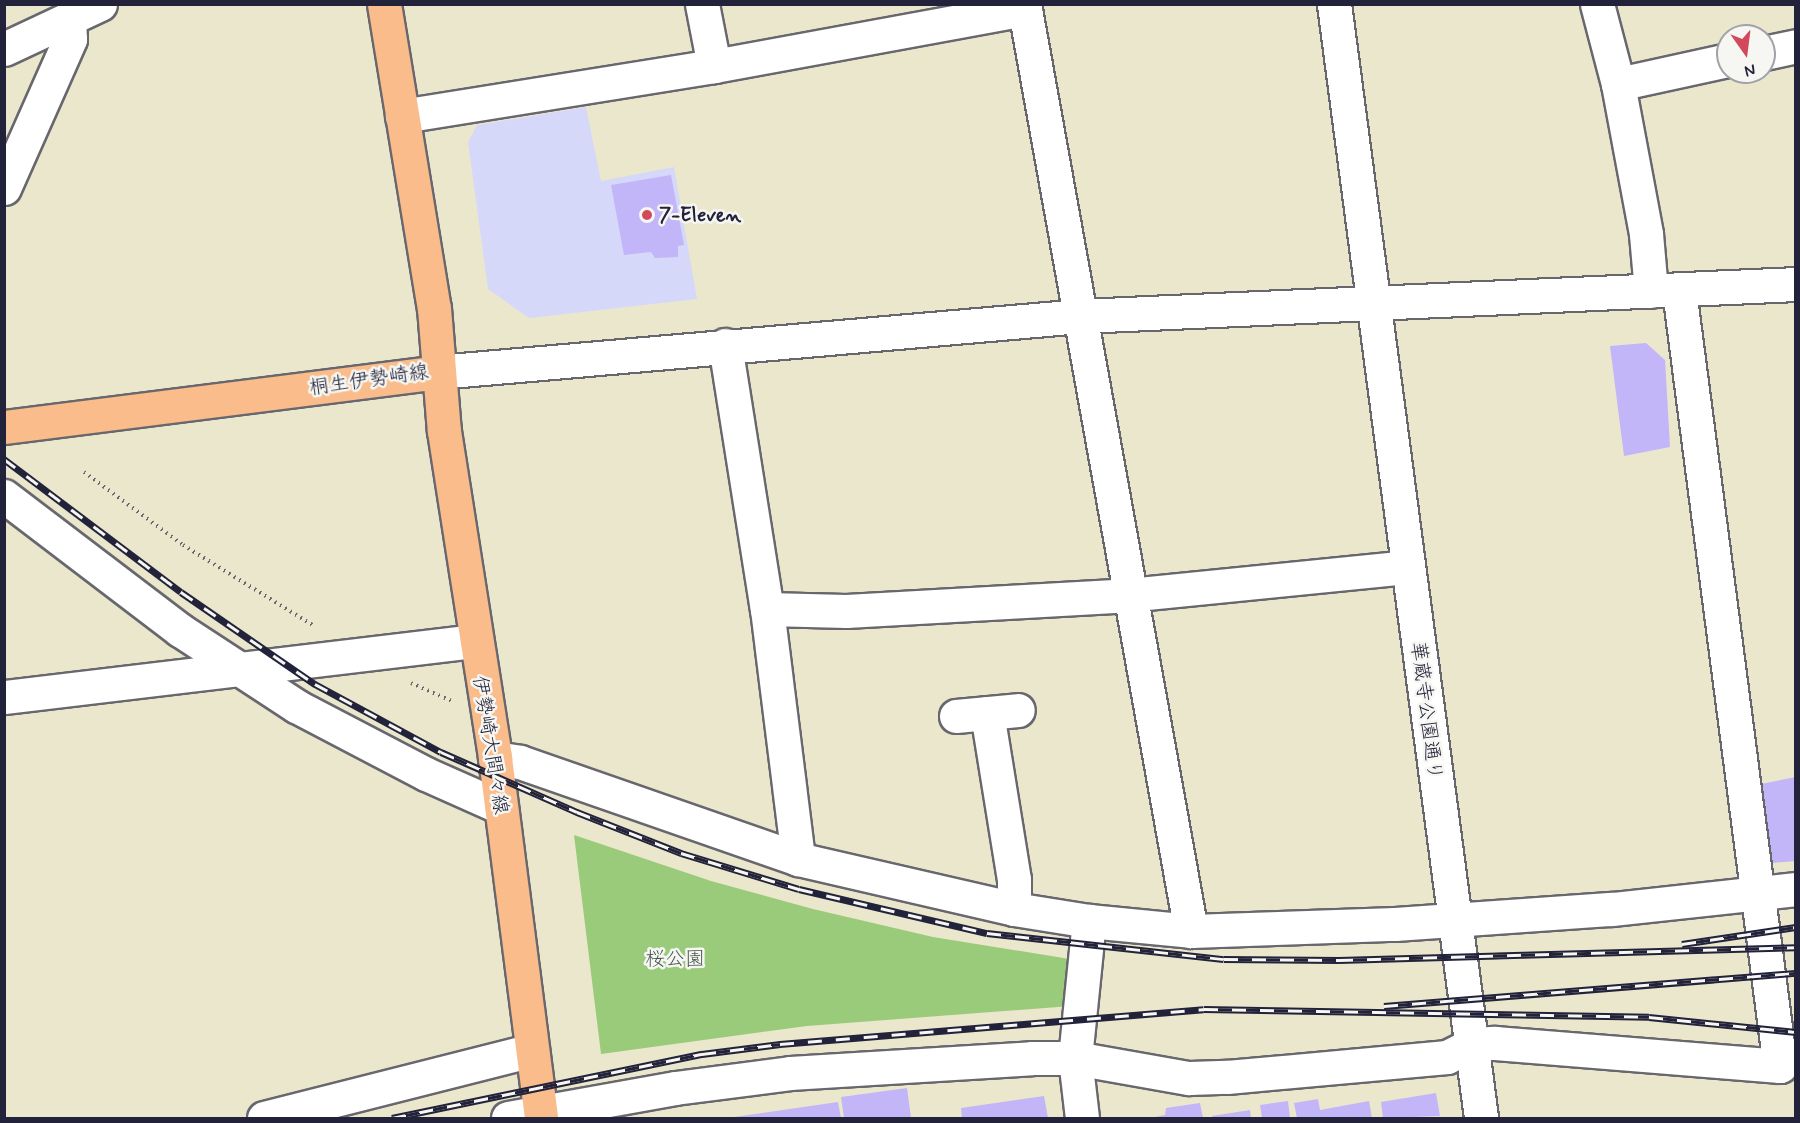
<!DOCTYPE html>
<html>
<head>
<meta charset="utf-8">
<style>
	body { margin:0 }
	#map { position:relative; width:1800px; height:1123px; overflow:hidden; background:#ebe7cd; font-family:Mynerve,"Klee One",sans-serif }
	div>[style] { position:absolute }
	.built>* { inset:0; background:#d6d8f9 }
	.green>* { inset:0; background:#9acb7a }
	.building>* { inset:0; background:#c2b5f8 }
	.path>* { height:4px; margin-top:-2px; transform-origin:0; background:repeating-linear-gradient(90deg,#68676e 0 1.5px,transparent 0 6px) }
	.roads { filter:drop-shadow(2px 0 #68676e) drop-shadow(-2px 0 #68676e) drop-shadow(0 2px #68676e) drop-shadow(0 -2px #68676e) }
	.minor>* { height:33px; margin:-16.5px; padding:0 16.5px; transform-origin:16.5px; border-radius:16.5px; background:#fff }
	.major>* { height:33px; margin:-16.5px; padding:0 16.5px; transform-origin:16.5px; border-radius:16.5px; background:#f9bc8a }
	.rail>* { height:7px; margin-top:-3.5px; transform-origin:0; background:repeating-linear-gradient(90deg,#f6f6f2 0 14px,#22223b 0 28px); box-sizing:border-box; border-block:2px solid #22223b }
	.dots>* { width:16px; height:16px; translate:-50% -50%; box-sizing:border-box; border:3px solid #f6f6f2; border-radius:50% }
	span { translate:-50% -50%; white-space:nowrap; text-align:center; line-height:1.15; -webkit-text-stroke:5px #f6f6f2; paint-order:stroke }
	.poi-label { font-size:20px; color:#22223b; font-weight:700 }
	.left { translate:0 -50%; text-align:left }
	.street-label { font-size:20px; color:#22223b }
	.park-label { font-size:20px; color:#46554e }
	.frame { position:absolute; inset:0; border:6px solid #22223b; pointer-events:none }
	.north { position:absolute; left:1716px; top:24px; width:60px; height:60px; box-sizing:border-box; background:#f6f6f2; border:2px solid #a1a1a9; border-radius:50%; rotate:166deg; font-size:16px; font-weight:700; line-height:24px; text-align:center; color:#22223b }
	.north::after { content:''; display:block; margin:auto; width:21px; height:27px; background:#d1495b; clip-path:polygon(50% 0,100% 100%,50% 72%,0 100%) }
</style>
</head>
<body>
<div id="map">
	<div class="built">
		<i style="clip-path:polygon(586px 107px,601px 181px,674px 167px,697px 299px,529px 318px,488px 289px,468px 142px,477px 125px)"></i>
	</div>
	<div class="green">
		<i style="clip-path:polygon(574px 835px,711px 881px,813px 909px,933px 937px,1076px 960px,1071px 1006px,807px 1026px,601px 1054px)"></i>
	</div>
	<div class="building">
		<i style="clip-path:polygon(671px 175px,684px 245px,678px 246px,678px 257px,655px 258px,651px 252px,624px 255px,611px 185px)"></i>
		<i style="clip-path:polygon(1646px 343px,1665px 360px,1670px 447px,1624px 456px,1610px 346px)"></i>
		<i style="clip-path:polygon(1796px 777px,1796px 861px,1771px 863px,1756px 785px)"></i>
		<i style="clip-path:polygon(907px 1088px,911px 1118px,844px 1118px,841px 1097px)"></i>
		<i style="clip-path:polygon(1436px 1093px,1440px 1116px,1383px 1118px,1381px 1102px)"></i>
		<i style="clip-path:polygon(1044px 1096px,1048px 1118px,962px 1118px,961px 1108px)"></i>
		<i style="clip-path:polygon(1318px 1099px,1320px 1110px,1369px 1101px,1372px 1118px,1297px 1118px,1294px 1103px)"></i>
		<i style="clip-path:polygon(1288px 1101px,1290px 1118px,1262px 1118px,1260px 1105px)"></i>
		<i style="clip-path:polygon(838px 1102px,841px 1118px,734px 1118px,734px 1117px)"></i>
		<i style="clip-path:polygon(1200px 1103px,1203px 1118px,1150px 1118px,1165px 1115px,1166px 1108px)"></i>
		<i style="clip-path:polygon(1250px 1110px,1251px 1118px,1212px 1118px,1212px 1116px)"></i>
	</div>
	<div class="path">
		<i style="left:84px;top:472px;width:123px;rotate:36.4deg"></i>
		<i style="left:183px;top:545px;width:154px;rotate:31.7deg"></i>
		<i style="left:411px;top:683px;width:47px;rotate:23.8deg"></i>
	</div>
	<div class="roads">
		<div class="minor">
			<i style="left:702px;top:4px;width:63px;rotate:79deg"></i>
			<i style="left:1024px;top:4px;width:942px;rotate:79.79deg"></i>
			<i style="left:1334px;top:4px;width:1124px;rotate:82.48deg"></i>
			<i style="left:1597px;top:4px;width:83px;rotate:75.3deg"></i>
			<i style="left:1618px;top:84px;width:153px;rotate:79.4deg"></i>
			<i style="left:1646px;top:234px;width:57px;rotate:85deg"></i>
			<i style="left:4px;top:49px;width:106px;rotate:-25.1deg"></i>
			<i style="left:1764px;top:53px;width:33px;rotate:-12deg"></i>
			<i style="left:1618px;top:84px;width:113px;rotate:-12.3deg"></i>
			<i style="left:402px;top:116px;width:316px;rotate:-9.1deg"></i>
			<i style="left:714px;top:66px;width:316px;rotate:-10.4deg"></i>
			<i style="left:4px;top:188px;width:163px;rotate:-66.1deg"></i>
			<i style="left:70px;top:39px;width:19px;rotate:-93deg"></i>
			<i style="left:725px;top:345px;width:267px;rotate:81deg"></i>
			<i style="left:767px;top:609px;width:79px;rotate:1.5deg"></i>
			<i style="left:846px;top:611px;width:282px;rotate:-3.2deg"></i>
			<i style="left:1128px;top:595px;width:281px;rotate:-5.7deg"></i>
			<i style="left:438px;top:372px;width:645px;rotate:-4.98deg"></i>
			<i style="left:1081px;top:316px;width:716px;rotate:-2.56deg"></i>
			<i style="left:4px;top:496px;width:221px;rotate:37.3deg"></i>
			<i style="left:180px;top:630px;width:139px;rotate:33.2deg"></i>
			<i style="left:296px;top:706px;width:147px;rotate:27.6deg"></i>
			<i style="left:426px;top:774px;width:81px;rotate:24deg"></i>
			<i style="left:767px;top:609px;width:252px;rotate:82.9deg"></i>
			<i style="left:4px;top:697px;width:473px;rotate:-6.8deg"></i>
			<i style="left:987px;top:713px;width:168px;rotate:80.8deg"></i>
			<i style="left:1014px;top:879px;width:30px;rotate:90deg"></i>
			<i style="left:956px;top:716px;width:62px;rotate:-5.5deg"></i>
			<i style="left:495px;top:758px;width:25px;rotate:9deg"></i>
			<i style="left:520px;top:762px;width:294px;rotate:19.2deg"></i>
			<i style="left:798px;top:859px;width:222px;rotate:13deg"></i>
			<i style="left:1014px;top:909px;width:76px;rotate:9.1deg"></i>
			<i style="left:1089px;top:921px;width:102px;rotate:5.6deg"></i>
			<i style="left:1191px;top:931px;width:204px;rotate:-2deg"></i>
			<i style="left:1395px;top:924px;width:218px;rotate:-4deg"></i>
			<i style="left:1612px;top:909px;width:185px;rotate:-6.2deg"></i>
			<i style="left:264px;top:1118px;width:276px;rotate:-14.2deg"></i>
			<i style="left:508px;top:1118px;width:170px;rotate:-10.2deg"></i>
			<i style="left:675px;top:1088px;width:116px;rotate:-7.4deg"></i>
			<i style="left:790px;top:1073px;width:242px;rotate:-3.5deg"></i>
			<i style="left:1032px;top:1058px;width:43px"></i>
			<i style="left:1075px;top:1058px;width:116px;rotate:10deg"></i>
			<i style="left:1189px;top:1078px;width:38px;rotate:-2deg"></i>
			<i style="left:1227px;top:1077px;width:221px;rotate:-5.2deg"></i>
			<i style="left:1447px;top:1057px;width:29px;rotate:-27deg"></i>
			<i style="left:1473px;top:1044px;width:22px;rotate:-3deg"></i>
			<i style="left:1495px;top:1043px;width:286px;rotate:4.6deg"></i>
			<i style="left:1780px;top:1066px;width:783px;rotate:-97.42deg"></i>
			<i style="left:1082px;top:1118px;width:60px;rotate:-96.7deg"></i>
			<i style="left:1075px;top:1058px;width:138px;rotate:-84.2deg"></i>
		</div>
		<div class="major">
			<i style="left:384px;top:4px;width:308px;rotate:80.7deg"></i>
			<i style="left:434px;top:308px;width:123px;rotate:85.4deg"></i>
			<i style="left:444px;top:431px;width:331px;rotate:81.1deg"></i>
			<i style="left:495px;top:758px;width:363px;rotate:82.7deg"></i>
			<i style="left:4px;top:427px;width:437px;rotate:-7.2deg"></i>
		</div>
	</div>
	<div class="rail">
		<i style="left:4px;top:459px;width:221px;rotate:36.9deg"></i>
		<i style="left:181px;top:592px;width:163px;rotate:34.5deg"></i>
		<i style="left:315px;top:684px;width:143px;rotate:28.4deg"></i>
		<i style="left:441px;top:752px;width:149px;rotate:23.8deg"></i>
		<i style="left:577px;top:812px;width:112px;rotate:21.5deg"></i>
		<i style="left:681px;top:853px;width:123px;rotate:17deg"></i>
		<i style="left:799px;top:889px;width:193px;rotate:13.2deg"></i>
		<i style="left:987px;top:933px;width:238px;rotate:6.3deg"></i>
		<i style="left:1224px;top:959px;width:115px;rotate:0.5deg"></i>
		<i style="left:1339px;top:960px;width:457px;rotate:-1.6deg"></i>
		<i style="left:1682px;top:944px;width:115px;rotate:-8.5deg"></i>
		<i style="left:1384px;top:1006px;width:413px;rotate:-4.6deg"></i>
		<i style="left:392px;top:1118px;width:317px;rotate:-11.7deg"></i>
		<i style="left:702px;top:1054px;width:79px;rotate:-7.3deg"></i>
		<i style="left:780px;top:1044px;width:425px;rotate:-4.7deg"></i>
		<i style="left:1204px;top:1009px;width:445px;rotate:1deg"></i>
		<i style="left:1649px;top:1017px;width:148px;rotate:5.8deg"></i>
	</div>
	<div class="dots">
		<i style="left:647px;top:215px;background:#d1495b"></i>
	</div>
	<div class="poi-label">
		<span class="left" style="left:659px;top:215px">7-Eleven</span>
	</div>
	<div class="street-label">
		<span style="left:369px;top:380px;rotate:-8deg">桐生伊勢崎線</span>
		<span style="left:1426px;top:711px;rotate:83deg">華蔵寺公園通り</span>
		<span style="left:490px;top:745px;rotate:81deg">伊勢崎大間々線</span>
	</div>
	<div class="park-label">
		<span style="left:675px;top:959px">桜公園</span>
	</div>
	<div class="frame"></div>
	<div class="north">N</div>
</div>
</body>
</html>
